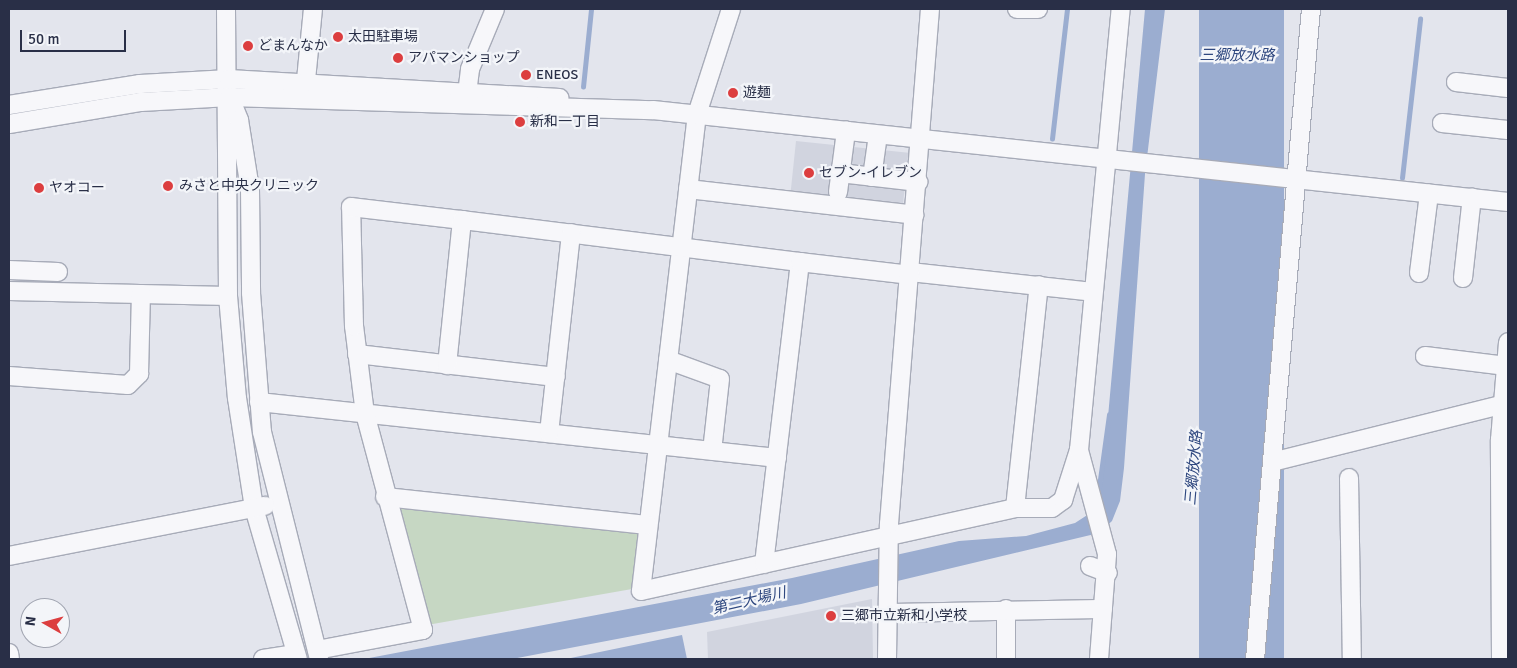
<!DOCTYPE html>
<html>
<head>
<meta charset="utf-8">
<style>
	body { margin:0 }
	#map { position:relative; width:1517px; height:668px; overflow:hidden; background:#e3e5ed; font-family:Signika,"Noto Sans JP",sans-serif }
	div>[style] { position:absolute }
	.built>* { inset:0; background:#d1d4df; transform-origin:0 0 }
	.green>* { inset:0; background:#c6d7c3 }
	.water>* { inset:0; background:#9badd0; transform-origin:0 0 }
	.stream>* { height:4.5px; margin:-2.25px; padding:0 2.25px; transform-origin:2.25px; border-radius:2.25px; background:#9badd0 }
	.roads { filter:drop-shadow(1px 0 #a7abb8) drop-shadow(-1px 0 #a7abb8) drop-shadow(0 1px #a7abb8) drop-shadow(0 -1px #a7abb8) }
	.minor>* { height:18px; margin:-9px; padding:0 9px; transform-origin:9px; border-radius:9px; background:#f7f7fa }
	.dots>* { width:14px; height:14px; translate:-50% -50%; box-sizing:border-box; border:2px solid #f3f5f9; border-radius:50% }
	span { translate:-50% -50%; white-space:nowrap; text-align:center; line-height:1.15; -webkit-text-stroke:4.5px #f3f5f9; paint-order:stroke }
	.poi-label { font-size:14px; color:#292f47 }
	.left { translate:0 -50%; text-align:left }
	.water-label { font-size:15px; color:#2e477f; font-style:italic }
	.frame { position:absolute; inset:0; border:10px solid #292f47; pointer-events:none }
	.north { position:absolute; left:20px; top:598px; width:50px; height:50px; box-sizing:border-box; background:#f3f5f9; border:1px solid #a2a6b2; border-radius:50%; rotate:277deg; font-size:14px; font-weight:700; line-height:20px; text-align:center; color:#292f47 }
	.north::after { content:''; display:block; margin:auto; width:18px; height:22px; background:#dc3e3f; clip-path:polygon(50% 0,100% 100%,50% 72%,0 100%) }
	.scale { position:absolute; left:20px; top:30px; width:106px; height:22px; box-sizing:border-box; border:2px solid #292f47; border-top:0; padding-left:6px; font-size:15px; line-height:18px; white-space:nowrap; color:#292f47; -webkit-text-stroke:4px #f3f5f9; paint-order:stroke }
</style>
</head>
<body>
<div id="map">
	<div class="built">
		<i style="left:796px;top:141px;width:113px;height:54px;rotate:6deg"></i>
		<i style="clip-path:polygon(872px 599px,873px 659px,708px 659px,707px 632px)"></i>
	</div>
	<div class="green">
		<i style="clip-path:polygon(400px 505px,639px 533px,632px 589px,427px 625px,395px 511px)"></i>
	</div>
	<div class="water">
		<i style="clip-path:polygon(1145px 9px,1165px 9px,1145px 174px,1124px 468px,1120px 501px,1112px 521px,1099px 533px,801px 604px,512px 659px,364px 659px,792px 578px,959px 541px,1026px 536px,1075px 523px,1095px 510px,1102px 483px)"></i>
		<i style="left:1199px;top:9px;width:85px;height:652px"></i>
		<i style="clip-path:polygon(682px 635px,687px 659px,566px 659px)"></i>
	</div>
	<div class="stream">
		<i style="left:583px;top:87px;width:78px;rotate:-84.1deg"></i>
		<i style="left:1052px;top:139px;width:131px;rotate:-83.4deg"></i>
		<i style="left:1402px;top:178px;width:160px;rotate:-83.5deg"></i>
		<i style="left:1098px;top:494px;width:80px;rotate:-82.1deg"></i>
	</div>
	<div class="roads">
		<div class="minor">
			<i style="left:226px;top:9px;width:287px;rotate:89.6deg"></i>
			<i style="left:228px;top:296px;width:102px;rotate:85deg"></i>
			<i style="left:237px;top:398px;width:111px;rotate:81.2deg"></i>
			<i style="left:254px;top:508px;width:157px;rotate:73.8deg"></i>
			<i style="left:731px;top:9px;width:110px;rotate:107.9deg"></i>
			<i style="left:697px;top:114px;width:480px;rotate:96.7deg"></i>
			<i style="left:641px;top:591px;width:383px;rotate:-12.5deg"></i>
			<i style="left:1015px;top:508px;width:37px"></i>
			<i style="left:1052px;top:508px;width:14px;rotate:-36deg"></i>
			<i style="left:1063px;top:500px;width:52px;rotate:-72.3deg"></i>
			<i style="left:1017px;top:9px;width:21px"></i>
			<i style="left:306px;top:80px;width:71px;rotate:-84.4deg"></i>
			<i style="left:1456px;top:82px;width:52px;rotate:6.6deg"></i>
			<i style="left:231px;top:100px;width:22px;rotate:68deg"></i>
			<i style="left:239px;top:120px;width:70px;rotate:80.9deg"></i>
			<i style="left:250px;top:189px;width:104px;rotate:89.4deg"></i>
			<i style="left:251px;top:293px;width:139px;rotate:85.5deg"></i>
			<i style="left:262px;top:432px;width:234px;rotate:75.9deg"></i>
			<i style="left:466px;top:102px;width:33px;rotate:-83deg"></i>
			<i style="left:470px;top:69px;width:65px;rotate:-67.4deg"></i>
			<i style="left:9px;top:105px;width:133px;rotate:-9.1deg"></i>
			<i style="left:140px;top:84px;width:89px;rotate:-3.2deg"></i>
			<i style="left:229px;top:79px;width:331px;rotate:3.3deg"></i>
			<i style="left:1442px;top:123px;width:66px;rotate:6.1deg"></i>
			<i style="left:9px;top:124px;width:134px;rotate:-9.5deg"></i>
			<i style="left:141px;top:102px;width:89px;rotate:-3.2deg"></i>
			<i style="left:230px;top:97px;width:423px;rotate:1.8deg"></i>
			<i style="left:653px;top:110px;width:860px;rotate:6.14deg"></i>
			<i style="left:840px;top:173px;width:79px;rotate:6.6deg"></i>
			<i style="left:872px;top:177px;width:42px;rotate:-81.9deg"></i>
			<i style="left:688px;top:189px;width:228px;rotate:6.5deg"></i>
			<i style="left:838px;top:192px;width:62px;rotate:-82.5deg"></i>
			<i style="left:462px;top:220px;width:341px;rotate:7.1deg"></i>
			<i style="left:9px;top:270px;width:49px;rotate:2.3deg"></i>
			<i style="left:910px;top:272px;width:184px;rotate:6.2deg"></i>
			<i style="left:1419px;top:273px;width:80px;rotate:-82.8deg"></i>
			<i style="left:1463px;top:278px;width:81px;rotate:-83.7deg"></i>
			<i style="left:9px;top:291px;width:219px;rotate:1.3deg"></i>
			<i style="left:357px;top:354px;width:200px;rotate:6.6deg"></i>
			<i style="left:1425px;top:356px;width:82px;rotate:7deg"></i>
			<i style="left:668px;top:360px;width:55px;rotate:20.1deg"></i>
			<i style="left:720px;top:379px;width:72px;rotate:96.3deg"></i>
			<i style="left:9px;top:376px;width:119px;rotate:4.3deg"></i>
			<i style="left:128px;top:385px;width:16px;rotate:-45deg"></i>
			<i style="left:139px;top:374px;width:80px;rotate:-88.6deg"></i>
			<i style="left:259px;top:402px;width:521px;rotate:6.17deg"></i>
			<i style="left:549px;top:433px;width:201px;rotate:-83.7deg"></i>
			<i style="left:1272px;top:462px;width:243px;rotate:-14deg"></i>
			<i style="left:1349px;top:478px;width:181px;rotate:89.1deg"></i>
			<i style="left:385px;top:497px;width:264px;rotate:6.1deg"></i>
			<i style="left:1015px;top:508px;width:224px;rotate:-83.9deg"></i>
			<i style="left:9px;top:556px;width:261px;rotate:-11.1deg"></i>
			<i style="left:764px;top:564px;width:304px;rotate:-83.2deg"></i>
			<i style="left:800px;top:262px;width:111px;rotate:6.7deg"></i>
			<i style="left:1090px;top:566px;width:19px;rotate:21deg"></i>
			<i style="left:1006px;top:609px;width:50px;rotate:90deg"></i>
			<i style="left:888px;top:613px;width:215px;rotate:-1.1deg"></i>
			<i style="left:317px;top:650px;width:108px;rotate:-10.7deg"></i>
			<i style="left:423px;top:630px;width:224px;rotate:-105deg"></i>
			<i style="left:365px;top:414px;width:89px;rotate:-97.1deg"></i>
			<i style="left:354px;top:326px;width:119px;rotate:-91.4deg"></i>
			<i style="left:351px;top:207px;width:112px;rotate:6.7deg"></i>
			<i style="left:462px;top:220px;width:146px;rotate:95.9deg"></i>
			<i style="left:9px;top:653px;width:6px;rotate:81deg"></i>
			<i style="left:263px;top:659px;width:33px;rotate:-9deg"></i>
			<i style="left:887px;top:659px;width:135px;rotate:-89.2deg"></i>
			<i style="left:889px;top:524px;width:517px;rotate:-85.45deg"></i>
			<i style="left:1099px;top:659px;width:105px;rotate:-85.6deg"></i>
			<i style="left:1107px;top:554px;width:108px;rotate:-105.1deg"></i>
			<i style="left:1079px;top:450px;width:443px;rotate:-84.6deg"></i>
			<i style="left:1255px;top:659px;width:652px;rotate:-85.08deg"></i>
			<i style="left:1501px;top:659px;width:219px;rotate:-90.3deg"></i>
			<i style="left:1500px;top:440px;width:98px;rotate:-85.3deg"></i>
		</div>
	</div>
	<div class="dots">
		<i style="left:338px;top:37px;background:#dc3e3f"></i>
		<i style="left:248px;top:46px;background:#dc3e3f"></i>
		<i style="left:398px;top:58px;background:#dc3e3f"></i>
		<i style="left:526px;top:75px;background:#dc3e3f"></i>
		<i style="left:733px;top:93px;background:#dc3e3f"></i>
		<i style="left:520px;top:122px;background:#dc3e3f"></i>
		<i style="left:809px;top:173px;background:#dc3e3f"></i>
		<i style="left:168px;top:186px;background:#dc3e3f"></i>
		<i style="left:39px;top:188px;background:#dc3e3f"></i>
		<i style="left:831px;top:616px;background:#dc3e3f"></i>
	</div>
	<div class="poi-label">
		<span class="left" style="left:348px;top:37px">太田駐車場</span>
		<span class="left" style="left:258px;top:46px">どまんなか</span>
		<span class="left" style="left:408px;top:58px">アパマンショップ</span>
		<span class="left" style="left:536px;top:75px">ENEOS</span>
		<span class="left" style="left:743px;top:93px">遊麺</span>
		<span class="left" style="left:530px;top:122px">新和一丁目</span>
		<span class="left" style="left:819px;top:173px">セブン-イレブン</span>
		<span class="left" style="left:179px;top:186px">みさと中央クリニック</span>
		<span class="left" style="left:49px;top:188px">ヤオコー</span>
		<span class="left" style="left:841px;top:616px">三郷市立新和小学校</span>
	</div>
	<div class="water-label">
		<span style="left:1237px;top:56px">三郷放水路</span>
		<span style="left:1194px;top:468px;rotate:-85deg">三郷放水路</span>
		<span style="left:749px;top:601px;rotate:-13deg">第二大場川</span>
	</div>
	<div class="frame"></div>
	<div class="north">N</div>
	<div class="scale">50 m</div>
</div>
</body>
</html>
